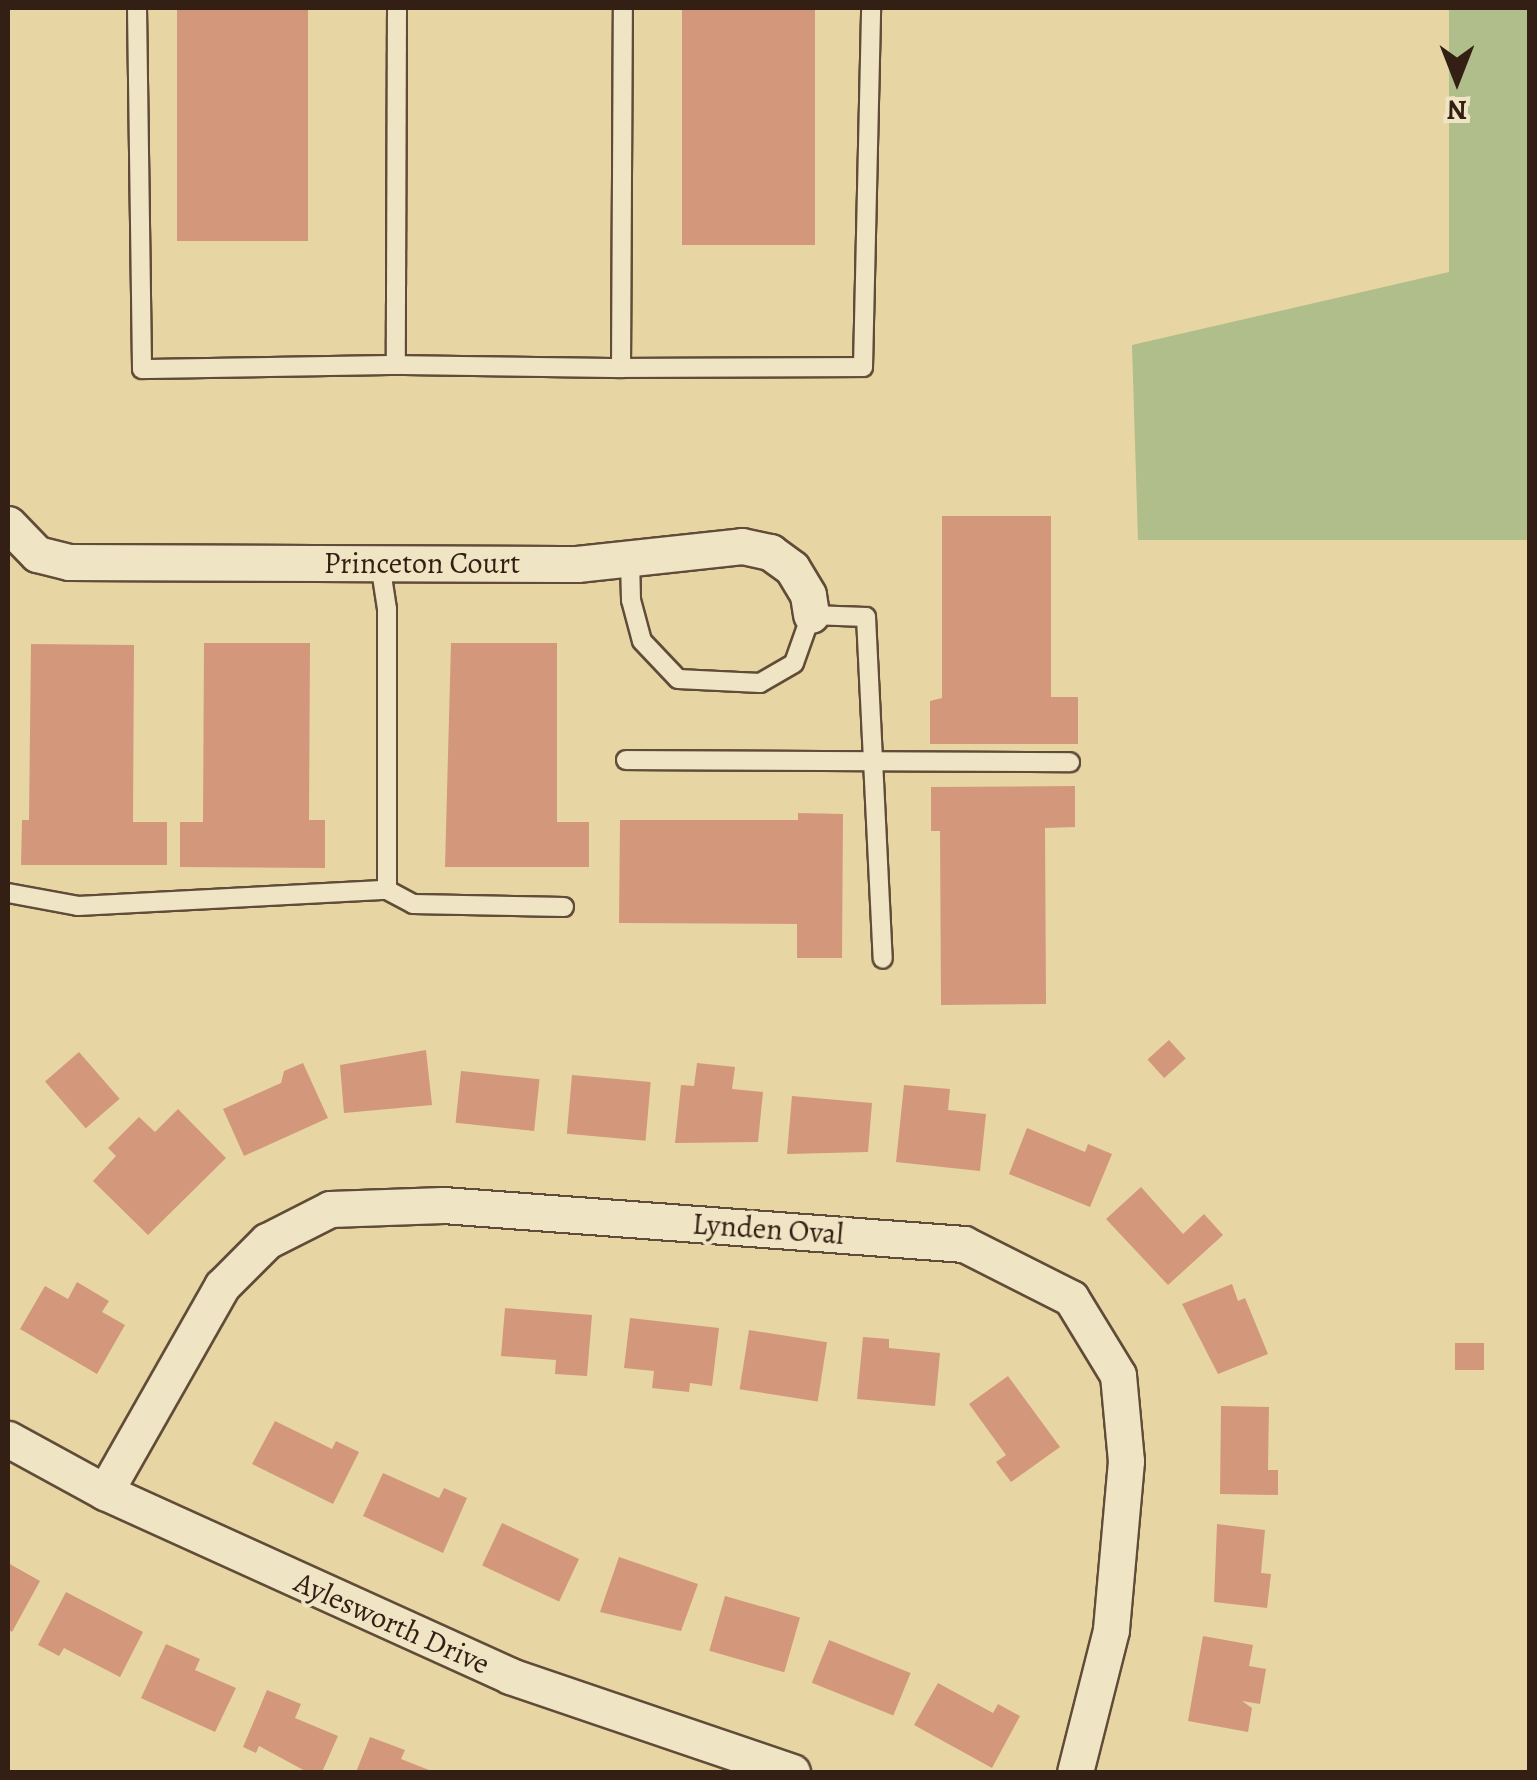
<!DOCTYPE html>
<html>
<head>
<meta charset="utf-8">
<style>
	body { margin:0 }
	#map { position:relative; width:1537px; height:1780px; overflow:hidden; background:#e7d5a3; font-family:Alegreya,serif }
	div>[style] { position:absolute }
	.green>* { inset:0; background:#afbe8a }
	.building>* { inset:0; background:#d3987b; transform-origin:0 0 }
	.roads { filter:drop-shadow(2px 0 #604c38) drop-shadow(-2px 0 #604c38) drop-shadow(0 2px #604c38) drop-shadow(0 -2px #604c38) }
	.lane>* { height:18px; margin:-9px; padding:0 9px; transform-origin:9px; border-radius:9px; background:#efe4c3 }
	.street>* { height:35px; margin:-17.5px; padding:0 17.5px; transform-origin:17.5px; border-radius:17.5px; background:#efe4c3 }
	span { translate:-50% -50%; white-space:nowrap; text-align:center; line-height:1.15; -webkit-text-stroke:8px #efe4c3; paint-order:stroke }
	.street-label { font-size:30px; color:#331f14 }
	.frame { position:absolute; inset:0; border:10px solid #331f14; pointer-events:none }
	.north { position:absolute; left:1407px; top:30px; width:100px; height:100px; -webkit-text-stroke:8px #efe4c3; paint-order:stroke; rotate:180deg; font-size:28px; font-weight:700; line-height:40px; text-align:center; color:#331f14 }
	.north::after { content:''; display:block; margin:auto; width:35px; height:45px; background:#331f14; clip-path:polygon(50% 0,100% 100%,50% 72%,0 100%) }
</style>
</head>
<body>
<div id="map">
	<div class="green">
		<i style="clip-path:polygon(1449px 8px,1529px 8px,1529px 540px,1138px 540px,1132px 345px,1449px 272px)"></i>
	</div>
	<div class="building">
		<i style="left:177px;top:8px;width:131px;height:233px"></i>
		<i style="left:682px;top:8px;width:133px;height:237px"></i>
		<i style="clip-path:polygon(942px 516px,1051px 516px,1051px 697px,1078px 697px,1078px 744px,930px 744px,930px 701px,942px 698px)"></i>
		<i style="clip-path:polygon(204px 643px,310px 643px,309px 820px,325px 820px,325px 868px,180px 867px,180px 822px,203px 822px)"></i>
		<i style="clip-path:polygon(451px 643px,557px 643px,557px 822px,589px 822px,589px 867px,445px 867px)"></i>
		<i style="clip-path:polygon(31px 644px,134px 645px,133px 822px,167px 822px,167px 865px,21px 865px,22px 820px,29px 820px)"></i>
		<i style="clip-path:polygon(1075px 786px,1075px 827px,1045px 828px,1046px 1004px,941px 1005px,940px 831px,931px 831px,931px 787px)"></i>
		<i style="clip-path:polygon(798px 813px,843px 814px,842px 958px,797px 958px,797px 924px,619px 923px,620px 820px,798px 820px)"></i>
		<i style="left:1169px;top:1040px;width:25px;height:29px;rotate:48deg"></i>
		<i style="clip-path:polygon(426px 1050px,432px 1105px,344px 1113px,340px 1065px)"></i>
		<i style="left:79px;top:1052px;width:62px;height:45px;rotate:49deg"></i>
		<i style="clip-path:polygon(303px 1063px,328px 1118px,244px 1156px,223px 1109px,281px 1083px,284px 1071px)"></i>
		<i style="clip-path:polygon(697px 1063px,735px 1067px,732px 1089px,763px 1092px,758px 1142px,675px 1143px,681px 1085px,694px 1086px)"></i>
		<i style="left:461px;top:1071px;width:79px;height:52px;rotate:6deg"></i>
		<i style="left:572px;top:1075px;width:79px;height:59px;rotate:5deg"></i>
		<i style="clip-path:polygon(904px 1085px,950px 1089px,948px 1110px,986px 1114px,980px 1171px,896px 1162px)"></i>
		<i style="clip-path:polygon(792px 1096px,872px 1103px,868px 1152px,787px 1154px)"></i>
		<i style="clip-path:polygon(178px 1109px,226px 1158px,148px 1235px,93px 1181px,116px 1156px,108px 1148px,139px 1117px,155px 1132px)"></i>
		<i style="clip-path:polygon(1027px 1128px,1085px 1152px,1088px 1144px,1112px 1154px,1090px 1207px,1009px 1174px)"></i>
		<i style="clip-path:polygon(1141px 1187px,1183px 1234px,1204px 1214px,1223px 1235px,1168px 1285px,1106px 1219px)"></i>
		<i style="clip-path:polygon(77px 1282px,109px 1301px,102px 1312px,125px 1325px,97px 1374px,20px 1329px,45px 1286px,68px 1299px)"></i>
		<i style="clip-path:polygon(1232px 1284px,1238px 1301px,1245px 1298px,1268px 1354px,1218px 1374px,1182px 1304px)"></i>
		<i style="clip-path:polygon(505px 1308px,592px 1315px,587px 1376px,555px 1374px,556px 1360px,501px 1356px)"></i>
		<i style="clip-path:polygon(630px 1318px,719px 1328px,712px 1386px,690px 1383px,689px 1392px,652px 1388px,654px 1371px,624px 1368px)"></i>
		<i style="left:749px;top:1330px;width:79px;height:60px;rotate:9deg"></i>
		<i style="clip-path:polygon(863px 1337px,889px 1339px,889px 1348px,940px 1353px,935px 1406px,857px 1399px)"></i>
		<i style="left:1455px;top:1343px;width:29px;height:27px"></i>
		<i style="clip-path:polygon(1008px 1376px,1060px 1447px,1011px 1482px,996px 1462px,1006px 1455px,969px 1404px)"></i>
		<i style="clip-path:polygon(1221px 1406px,1269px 1407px,1268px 1470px,1278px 1470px,1278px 1495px,1220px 1494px)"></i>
		<i style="clip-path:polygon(275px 1421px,332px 1449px,336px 1441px,359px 1452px,333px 1504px,252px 1464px)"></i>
		<i style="clip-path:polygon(383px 1473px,439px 1498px,444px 1488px,467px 1498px,443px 1553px,363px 1516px)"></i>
		<i style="left:502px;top:1523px;width:85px;height:47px;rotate:25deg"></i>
		<i style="clip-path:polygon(1217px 1524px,1265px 1530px,1261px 1573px,1271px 1574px,1267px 1608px,1214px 1602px)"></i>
		<i style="clip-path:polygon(619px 1557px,698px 1584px,681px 1631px,600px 1612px)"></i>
		<i style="clip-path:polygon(8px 1563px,40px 1581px,12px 1632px,8px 1629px)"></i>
		<i style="clip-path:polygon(66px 1592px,143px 1632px,120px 1677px,64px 1648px,59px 1656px,38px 1645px)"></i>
		<i style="left:725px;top:1596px;width:78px;height:57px;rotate:16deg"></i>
		<i style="clip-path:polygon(1203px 1636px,1253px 1645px,1249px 1666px,1266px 1669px,1260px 1704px,1242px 1701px,1252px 1708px,1248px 1732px,1188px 1721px)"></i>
		<i style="left:829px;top:1640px;width:88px;height:46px;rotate:22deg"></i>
		<i style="clip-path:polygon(166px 1644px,200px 1659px,195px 1670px,236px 1688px,215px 1732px,141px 1698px)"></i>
		<i style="clip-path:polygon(938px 1683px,993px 1713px,998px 1704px,1020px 1716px,992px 1768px,914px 1725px)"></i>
		<i style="clip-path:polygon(267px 1690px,301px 1704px,295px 1718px,338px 1736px,322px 1772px,307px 1772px,259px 1746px,256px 1753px,243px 1747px)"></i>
		<i style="clip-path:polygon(370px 1737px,405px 1750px,401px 1759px,434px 1772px,356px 1772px)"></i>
	</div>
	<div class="roads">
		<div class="lane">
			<i style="left:137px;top:8px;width:361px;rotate:89.2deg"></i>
			<i style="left:142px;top:369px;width:254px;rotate:-0.9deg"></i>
			<i style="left:397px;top:8px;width:357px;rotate:90.2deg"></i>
			<i style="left:396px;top:365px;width:225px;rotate:0.8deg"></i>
			<i style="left:621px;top:368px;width:360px;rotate:-89.7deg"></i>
			<i style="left:621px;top:368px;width:242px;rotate:-0.2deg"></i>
			<i style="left:863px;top:367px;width:359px;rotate:-88.7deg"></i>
			<i style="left:630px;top:559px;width:41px;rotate:88.6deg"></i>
			<i style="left:631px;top:600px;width:42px;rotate:75deg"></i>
			<i style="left:642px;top:641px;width:52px;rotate:46.5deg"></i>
			<i style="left:678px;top:679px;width:82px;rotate:2.8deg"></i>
			<i style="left:760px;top:683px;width:39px;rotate:-30deg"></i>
			<i style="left:794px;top:663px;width:51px;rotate:-70.5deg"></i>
			<i style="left:811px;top:615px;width:55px;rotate:2.1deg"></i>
			<i style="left:866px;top:617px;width:342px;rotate:87.2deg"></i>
			<i style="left:626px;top:760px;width:444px;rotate:0.3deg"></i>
			<i style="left:387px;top:890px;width:30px;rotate:28deg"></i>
			<i style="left:413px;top:904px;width:151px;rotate:1.1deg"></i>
			<i style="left:8px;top:893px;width:71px;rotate:10.5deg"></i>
			<i style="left:78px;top:906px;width:309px;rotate:-3deg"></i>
			<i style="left:387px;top:890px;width:281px;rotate:-90deg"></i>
			<i style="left:387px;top:609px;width:47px;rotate:-98.7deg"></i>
		</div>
		<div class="street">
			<i style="left:8px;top:524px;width:42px;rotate:46deg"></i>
			<i style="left:37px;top:554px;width:33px;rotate:14deg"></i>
			<i style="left:69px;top:562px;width:508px;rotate:0.23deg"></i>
			<i style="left:577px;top:564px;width:166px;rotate:-6.2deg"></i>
			<i style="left:742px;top:546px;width:29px;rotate:12deg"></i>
			<i style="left:770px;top:552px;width:27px;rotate:36deg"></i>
			<i style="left:792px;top:568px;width:31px;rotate:59deg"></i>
			<i style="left:808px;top:595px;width:20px;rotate:81deg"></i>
			<i style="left:8px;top:1439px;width:111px;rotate:28.7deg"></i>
			<i style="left:105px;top:1492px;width:445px;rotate:24.4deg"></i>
			<i style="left:510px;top:1676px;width:298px;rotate:18.8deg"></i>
			<i style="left:105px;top:1492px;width:237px;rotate:-60.4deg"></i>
			<i style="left:222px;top:1286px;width:64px;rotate:-45deg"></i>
			<i style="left:267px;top:1241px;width:71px;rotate:-26.9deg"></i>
			<i style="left:330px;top:1209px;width:113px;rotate:-2deg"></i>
			<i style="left:443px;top:1205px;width:522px;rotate:4.28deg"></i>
			<i style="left:964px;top:1244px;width:120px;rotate:26.8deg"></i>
			<i style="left:1071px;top:1298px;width:90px;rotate:58.6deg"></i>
			<i style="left:1118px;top:1375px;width:86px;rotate:84.7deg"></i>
			<i style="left:1126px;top:1461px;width:170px;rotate:95.1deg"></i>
			<i style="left:1111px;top:1630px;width:146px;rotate:104.2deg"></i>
		</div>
	</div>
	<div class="street-label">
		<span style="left:422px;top:563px">Princeton Court</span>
		<span style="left:768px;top:1229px;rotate:4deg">Lynden Oval</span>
		<span style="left:392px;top:1623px;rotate:24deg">Aylesworth Drive</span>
	</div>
	<div class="frame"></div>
	<div class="north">N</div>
</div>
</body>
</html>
